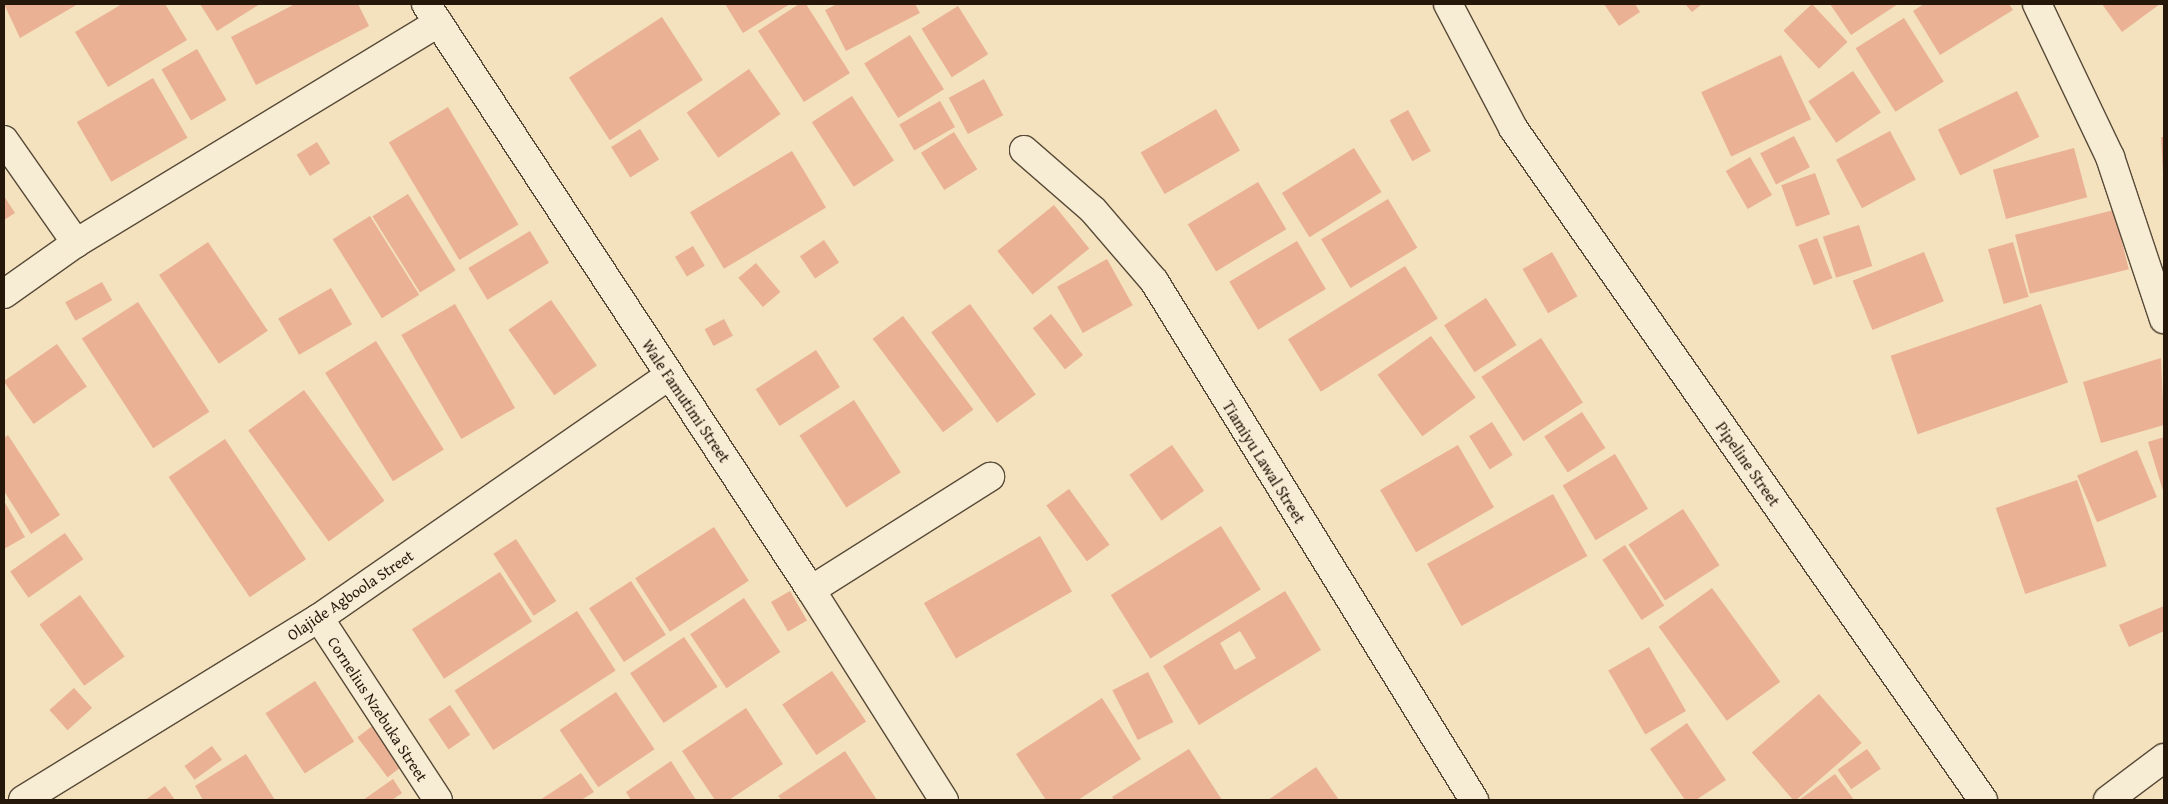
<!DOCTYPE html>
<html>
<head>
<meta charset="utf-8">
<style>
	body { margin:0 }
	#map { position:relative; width:2168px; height:804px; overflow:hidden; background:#f3e2bd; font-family:"Gentium Book Plus",serif }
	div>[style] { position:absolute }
	.building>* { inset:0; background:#eab194; transform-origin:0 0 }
	.roads { filter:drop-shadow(1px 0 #584a38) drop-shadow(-1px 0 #584a38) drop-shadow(0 1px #584a38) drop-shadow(0 -1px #584a38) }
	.minor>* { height:28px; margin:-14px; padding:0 14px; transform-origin:14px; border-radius:14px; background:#f7ecd4 }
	span { translate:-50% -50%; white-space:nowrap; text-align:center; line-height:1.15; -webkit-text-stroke:4px #f7ecd4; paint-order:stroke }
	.street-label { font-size:16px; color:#25180b }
	.frame { position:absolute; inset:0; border:5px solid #25180b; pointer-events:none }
</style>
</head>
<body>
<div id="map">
	<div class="building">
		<i style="clip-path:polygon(4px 4px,78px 4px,20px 38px)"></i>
		<i style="clip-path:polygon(122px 4px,165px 4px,187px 40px,108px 87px,75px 32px)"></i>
		<i style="clip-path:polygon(200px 4px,260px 4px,217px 31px)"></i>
		<i style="clip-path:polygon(295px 4px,358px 4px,369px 26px,256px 85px,231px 37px)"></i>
		<i style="clip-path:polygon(725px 4px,790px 4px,743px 33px)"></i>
		<i style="clip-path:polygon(799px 4px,806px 4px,850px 73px,804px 102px,758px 31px)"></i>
		<i style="clip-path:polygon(837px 4px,915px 4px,920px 13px,846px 51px,825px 10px)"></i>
		<i style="clip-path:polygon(1604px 4px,1635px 4px,1640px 12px,1619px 26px)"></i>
		<i style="clip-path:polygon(1685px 4px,1702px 4px,1692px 12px)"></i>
		<i style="left:1812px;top:4px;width:52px;height:39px;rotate:47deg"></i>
		<i style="clip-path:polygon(1830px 4px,1898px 4px,1851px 35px)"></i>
		<i style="clip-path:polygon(1924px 4px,2009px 4px,2013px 10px,1940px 55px,1913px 11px)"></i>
		<i style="clip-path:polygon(2102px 4px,2160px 4px,2122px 32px)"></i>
		<i style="left:958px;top:6px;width:57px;height:43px;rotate:58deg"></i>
		<i style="left:662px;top:17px;width:75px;height:111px;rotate:57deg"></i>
		<i style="left:1904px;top:18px;width:75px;height:57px;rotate:58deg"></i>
		<i style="left:910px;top:35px;width:64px;height:54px;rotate:58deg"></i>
		<i style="left:197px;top:49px;width:59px;height:41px;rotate:60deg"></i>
		<i style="left:1781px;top:55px;width:71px;height:88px;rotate:65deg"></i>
		<i style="left:749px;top:69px;width:55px;height:76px;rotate:55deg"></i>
		<i style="left:1853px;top:71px;width:50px;height:54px;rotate:56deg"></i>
		<i style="left:153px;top:78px;width:69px;height:88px;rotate:60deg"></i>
		<i style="left:984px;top:79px;width:41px;height:40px;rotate:62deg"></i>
		<i style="left:2017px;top:91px;width:51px;height:88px;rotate:64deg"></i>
		<i style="left:852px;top:96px;width:77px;height:48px;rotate:57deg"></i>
		<i style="left:940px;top:101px;width:30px;height:47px;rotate:60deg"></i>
		<i style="left:448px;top:107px;width:137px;height:69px;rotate:59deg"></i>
		<i style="left:1216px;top:109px;width:48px;height:87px;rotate:60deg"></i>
		<i style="left:1408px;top:110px;width:47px;height:21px;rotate:61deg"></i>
		<i style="left:640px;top:129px;width:36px;height:34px;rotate:58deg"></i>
		<i style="left:1890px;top:131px;width:55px;height:61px;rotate:62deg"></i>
		<i style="left:954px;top:132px;width:44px;height:39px;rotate:58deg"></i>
		<i style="left:1794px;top:136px;width:35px;height:38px;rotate:63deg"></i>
		<i style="clip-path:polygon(2161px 137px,2164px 137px,2164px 173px,2163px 173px)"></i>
		<i style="left:317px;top:142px;width:25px;height:24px;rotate:58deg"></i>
		<i style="left:1354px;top:148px;width:52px;height:85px;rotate:58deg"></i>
		<i style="left:2074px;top:148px;width:51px;height:84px;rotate:75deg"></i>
		<i style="left:792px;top:151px;width:66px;height:119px;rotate:59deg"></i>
		<i style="left:1750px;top:157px;width:44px;height:28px;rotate:60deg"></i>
		<i style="left:1815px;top:173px;width:44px;height:36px;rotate:70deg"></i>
		<i style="left:1258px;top:182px;width:55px;height:82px;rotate:59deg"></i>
		<i style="left:408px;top:194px;width:90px;height:42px;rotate:58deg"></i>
		<i style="clip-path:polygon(4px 196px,15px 213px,4px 220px)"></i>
		<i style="left:1388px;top:199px;width:57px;height:78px;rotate:59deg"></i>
		<i style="left:1054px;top:205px;width:56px;height:73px;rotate:51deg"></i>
		<i style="left:2114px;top:210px;width:61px;height:102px;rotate:76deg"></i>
		<i style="left:370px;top:216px;width:93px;height:44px;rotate:58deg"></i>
		<i style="left:1859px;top:225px;width:43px;height:38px;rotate:72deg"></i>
		<i style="left:530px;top:231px;width:37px;height:72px;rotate:59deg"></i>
		<i style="left:1817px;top:238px;width:43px;height:20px;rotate:69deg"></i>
		<i style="left:824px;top:240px;width:27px;height:29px;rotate:56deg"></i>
		<i style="left:1297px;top:241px;width:56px;height:79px;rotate:59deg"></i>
		<i style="left:208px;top:242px;width:107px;height:59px;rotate:56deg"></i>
		<i style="left:2013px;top:242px;width:57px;height:26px;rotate:74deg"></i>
		<i style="left:693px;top:246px;width:23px;height:21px;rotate:59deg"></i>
		<i style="left:1552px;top:252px;width:51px;height:34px;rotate:60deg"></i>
		<i style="left:1924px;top:252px;width:53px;height:77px;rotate:68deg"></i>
		<i style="left:1107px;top:259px;width:53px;height:57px;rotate:61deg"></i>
		<i style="left:756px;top:263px;width:38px;height:23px;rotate:50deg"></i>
		<i style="left:1405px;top:266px;width:62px;height:138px;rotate:58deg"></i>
		<i style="left:102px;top:282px;width:21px;height:42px;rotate:61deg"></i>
		<i style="left:331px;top:288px;width:42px;height:61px;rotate:60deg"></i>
		<i style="left:1486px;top:298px;width:56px;height:50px;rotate:57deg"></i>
		<i style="left:551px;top:300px;width:80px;height:52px;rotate:55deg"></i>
		<i style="left:138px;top:302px;width:131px;height:67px;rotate:57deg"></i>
		<i style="left:455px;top:304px;width:120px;height:62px;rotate:60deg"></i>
		<i style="left:970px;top:304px;width:112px;height:48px;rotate:54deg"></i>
		<i style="left:2041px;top:304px;width:83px;height:159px;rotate:71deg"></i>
		<i style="left:1051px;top:314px;width:52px;height:23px;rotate:52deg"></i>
		<i style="left:903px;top:316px;width:117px;height:38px;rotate:53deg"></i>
		<i style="left:724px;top:319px;width:19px;height:22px;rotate:62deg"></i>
		<i style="left:1431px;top:336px;width:76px;height:66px;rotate:54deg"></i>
		<i style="left:1541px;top:338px;width:77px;height:71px;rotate:57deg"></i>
		<i style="left:376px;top:341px;width:128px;height:60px;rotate:58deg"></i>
		<i style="left:57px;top:344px;width:52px;height:65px;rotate:55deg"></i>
		<i style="left:816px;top:350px;width:44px;height:72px;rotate:57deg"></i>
		<i style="clip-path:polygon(2161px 358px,2164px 425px,2101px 443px,2083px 382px)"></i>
		<i style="left:304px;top:390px;width:137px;height:69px;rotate:54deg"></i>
		<i style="left:854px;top:400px;width:86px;height:65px;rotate:57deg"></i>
		<i style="left:1582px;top:412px;width:43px;height:45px;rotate:57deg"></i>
		<i style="left:1492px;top:422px;width:39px;height:27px;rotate:58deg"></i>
		<i style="clip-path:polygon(8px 435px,60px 515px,31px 534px,4px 491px,4px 438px)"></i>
		<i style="clip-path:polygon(2164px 437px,2164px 494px,2148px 442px)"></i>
		<i style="left:225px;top:439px;width:145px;height:68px;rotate:56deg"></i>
		<i style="left:1172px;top:445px;width:56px;height:52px;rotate:55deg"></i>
		<i style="left:1458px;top:445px;width:72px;height:90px;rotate:60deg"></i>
		<i style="left:2137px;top:450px;width:51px;height:65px;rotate:67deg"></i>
		<i style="left:1615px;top:454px;width:64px;height:61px;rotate:59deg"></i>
		<i style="left:2077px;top:480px;width:91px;height:86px;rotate:71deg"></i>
		<i style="left:1069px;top:489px;width:69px;height:28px;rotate:54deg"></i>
		<i style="left:1553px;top:494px;width:71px;height:144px;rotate:61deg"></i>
		<i style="clip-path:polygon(4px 501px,25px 537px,4px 549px)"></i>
		<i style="left:1683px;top:509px;width:67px;height:65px;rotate:57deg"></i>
		<i style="left:1221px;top:526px;width:75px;height:130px;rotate:58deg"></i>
		<i style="left:714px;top:527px;width:64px;height:94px;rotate:57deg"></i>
		<i style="left:65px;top:533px;width:32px;height:67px;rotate:55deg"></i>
		<i style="left:1040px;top:536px;width:64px;height:134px;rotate:60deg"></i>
		<i style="left:516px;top:539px;width:74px;height:27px;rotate:57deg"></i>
		<i style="left:1625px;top:545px;width:72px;height:27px;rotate:57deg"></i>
		<i style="left:500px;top:572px;width:59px;height:105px;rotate:57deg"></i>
		<i style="left:631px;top:581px;width:64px;height:50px;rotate:57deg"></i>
		<i style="left:1712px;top:588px;width:116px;height:66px;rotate:54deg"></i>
		<i style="left:790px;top:591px;width:34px;height:22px;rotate:60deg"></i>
		<i style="clip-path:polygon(evenodd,1285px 591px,1321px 650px,1199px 725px,1163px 666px,1285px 591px,1240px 631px,1256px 658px,1235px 670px,1220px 643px,1240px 631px)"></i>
		<i style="left:80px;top:595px;width:76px;height:50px;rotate:54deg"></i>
		<i style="left:744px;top:598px;width:65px;height:65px;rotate:56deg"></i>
		<i style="clip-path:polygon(2164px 606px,2164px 631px,2129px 647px,2119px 625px)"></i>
		<i style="left:577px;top:611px;width:71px;height:146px;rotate:57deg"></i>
		<i style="left:684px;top:637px;width:60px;height:65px;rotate:56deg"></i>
		<i style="left:1649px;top:647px;width:74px;height:47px;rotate:60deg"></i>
		<i style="left:832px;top:671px;width:61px;height:60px;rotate:56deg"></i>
		<i style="left:1148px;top:672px;width:56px;height:40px;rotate:63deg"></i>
		<i style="left:315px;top:681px;width:72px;height:59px;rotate:57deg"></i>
		<i style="left:74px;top:688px;width:27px;height:33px;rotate:48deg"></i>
		<i style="left:616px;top:692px;width:69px;height:68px;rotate:56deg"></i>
		<i style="left:1819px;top:694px;width:65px;height:89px;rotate:49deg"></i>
		<i style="clip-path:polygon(1102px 698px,1141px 759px,1078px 800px,1046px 800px,1016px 754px)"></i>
		<i style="left:450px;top:705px;width:36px;height:26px;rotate:56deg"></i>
		<i style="clip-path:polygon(746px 708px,783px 764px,729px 800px,715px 800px,682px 751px)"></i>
		<i style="clip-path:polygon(1687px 723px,1726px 780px,1696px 800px,1685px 800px,1650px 749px)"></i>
		<i style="left:375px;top:724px;width:50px;height:22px;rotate:53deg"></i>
		<i style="left:212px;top:746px;width:17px;height:34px;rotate:54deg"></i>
		<i style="clip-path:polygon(1189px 749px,1222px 800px,1114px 800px,1112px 797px)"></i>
		<i style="left:1867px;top:749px;width:24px;height:36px;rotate:55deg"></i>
		<i style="clip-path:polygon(845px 751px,877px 800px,782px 800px,778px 796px)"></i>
		<i style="clip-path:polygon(246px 754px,275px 800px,203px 800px,195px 786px)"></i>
		<i style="clip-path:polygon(671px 761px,696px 800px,631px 800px,626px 792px)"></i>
		<i style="clip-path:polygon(1316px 767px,1339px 800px,1268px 800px)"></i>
		<i style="clip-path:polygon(581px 773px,594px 792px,581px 800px,540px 800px)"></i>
		<i style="clip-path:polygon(1835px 774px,1854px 800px,1799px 800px)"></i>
		<i style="clip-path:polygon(393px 779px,402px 793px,392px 800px,363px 800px)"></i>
		<i style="clip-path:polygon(165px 786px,175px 800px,145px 800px)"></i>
	</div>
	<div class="roads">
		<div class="minor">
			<i style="left:426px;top:4px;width:701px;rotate:56.7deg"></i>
			<i style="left:811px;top:590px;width:249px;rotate:57.7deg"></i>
			<i style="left:1448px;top:4px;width:140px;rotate:62.3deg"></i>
			<i style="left:1513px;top:128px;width:820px;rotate:55.03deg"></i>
			<i style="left:2037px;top:4px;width:170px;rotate:64.5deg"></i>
			<i style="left:2110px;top:157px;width:171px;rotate:71.6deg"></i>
			<i style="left:4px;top:140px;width:126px;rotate:55deg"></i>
			<i style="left:1024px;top:150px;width:91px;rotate:41deg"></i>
			<i style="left:1093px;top:210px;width:94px;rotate:49.3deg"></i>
			<i style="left:1154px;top:281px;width:610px;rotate:58.34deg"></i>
			<i style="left:4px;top:294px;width:88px;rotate:-35.3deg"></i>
			<i style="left:76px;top:243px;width:424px;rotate:-31.3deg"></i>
			<i style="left:811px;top:590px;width:212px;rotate:-32.3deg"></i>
			<i style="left:319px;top:618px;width:217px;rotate:56.8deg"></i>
			<i style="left:23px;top:800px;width:347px;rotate:-31.6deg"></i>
			<i style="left:319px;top:618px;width:426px;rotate:-34.7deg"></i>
			<i style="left:2108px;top:800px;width:70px;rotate:-36.9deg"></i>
		</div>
	</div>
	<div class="street-label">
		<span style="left:686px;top:401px;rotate:56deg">Wale Famutimi Street</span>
		<span style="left:1264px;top:462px;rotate:58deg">Tiamiyu Lawal Street</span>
		<span style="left:1748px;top:464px;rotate:55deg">Pipeline Street</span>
		<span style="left:350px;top:595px;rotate:-34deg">Olajide Agboola Street</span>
		<span style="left:378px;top:709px;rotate:57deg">Cornelius Nzebuka Street</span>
	</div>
	<div class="frame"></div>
</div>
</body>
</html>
